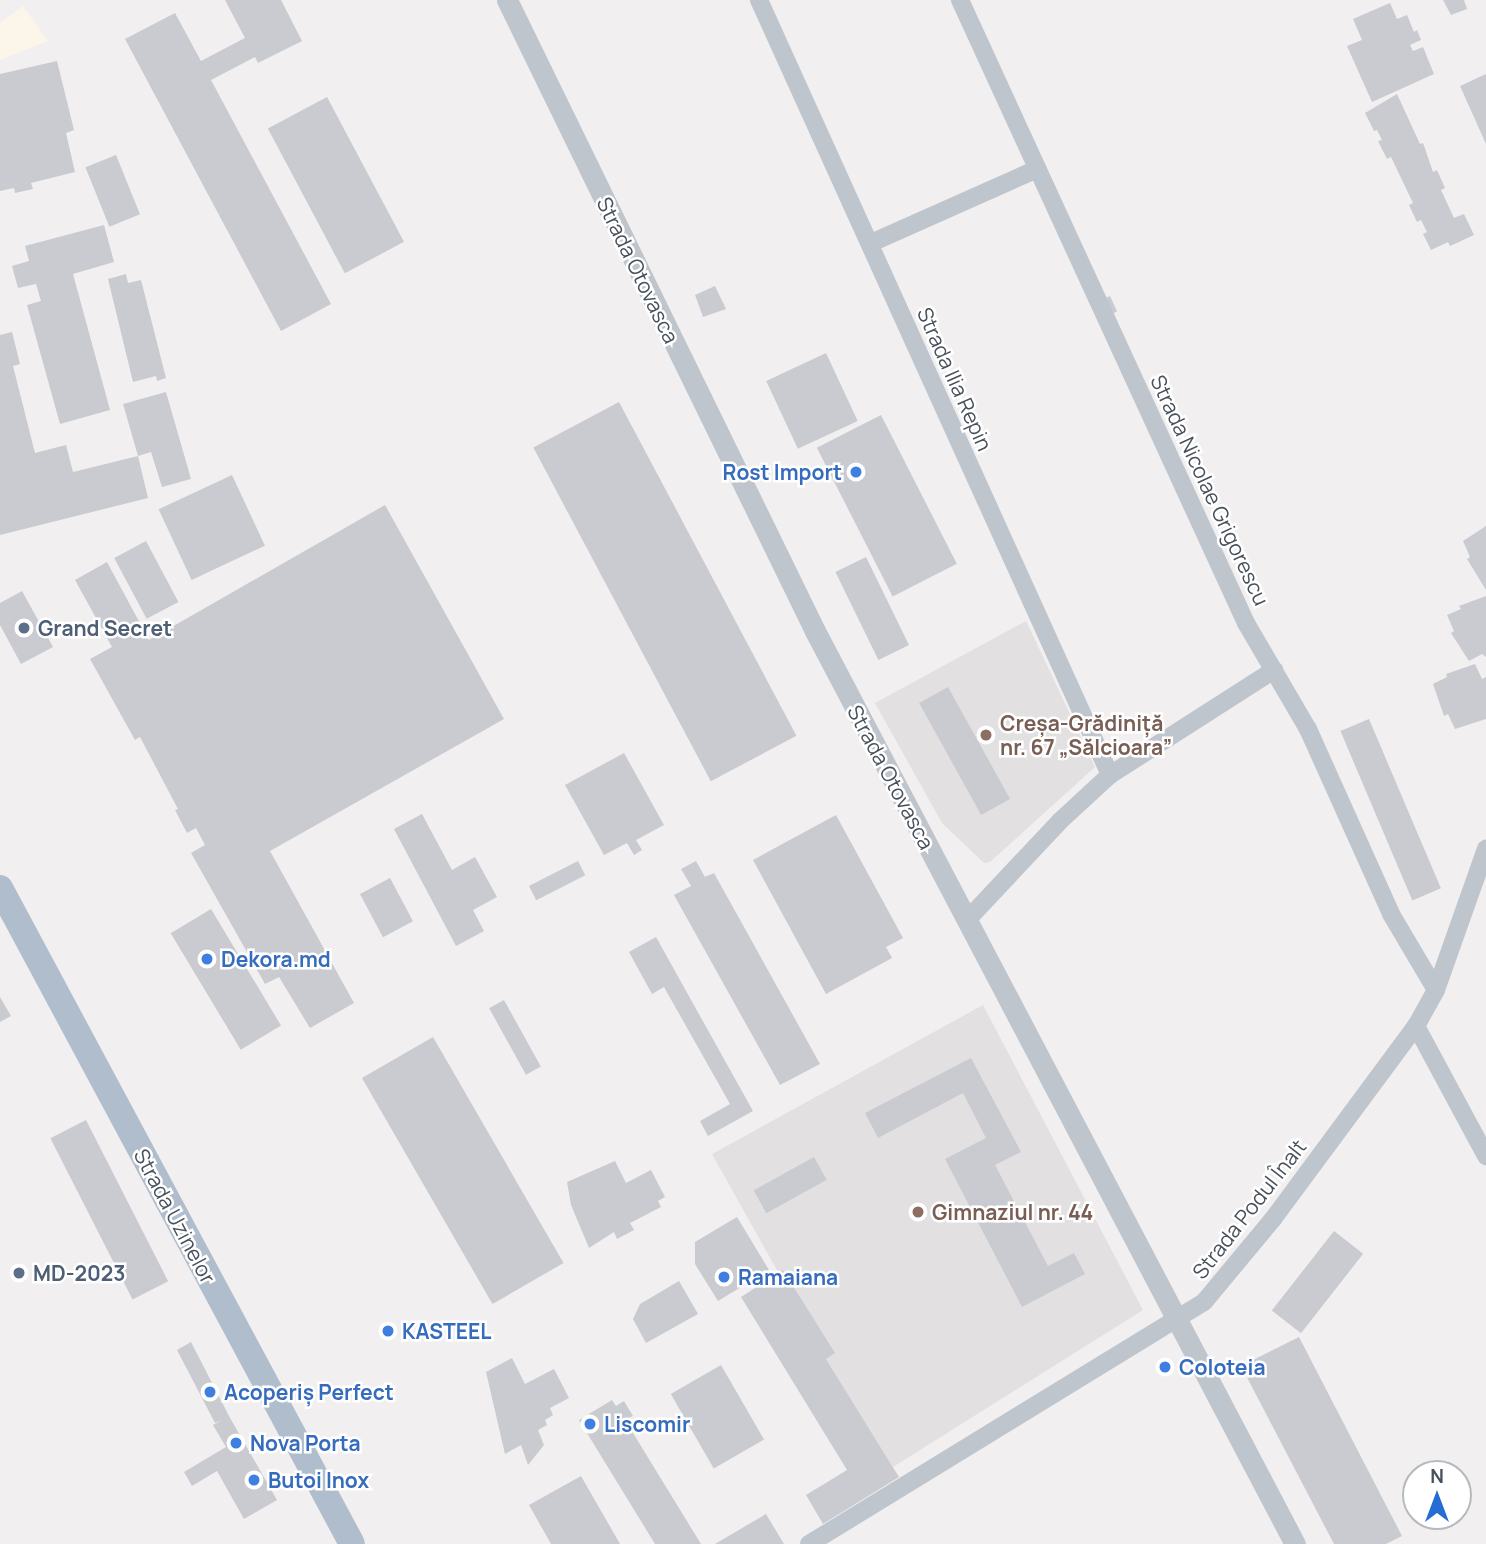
<!DOCTYPE html>
<html>
<head>
<meta charset="utf-8">
<style>
	body { margin:0 }
	#map { position:relative; width:1486px; height:1544px; overflow:hidden; background:#f1efef; font-family:Manrope,sans-serif }
	div>[style] { position:absolute }
	.commercial>* { inset:0; background:#fbf6e9 }
	.education>* { inset:0; background:#e2e0e0 }
	.building>* { inset:0; background:#c9cbd1; transform-origin:0 0 }
	.minor>* { height:18px; margin:-9px; padding:0 9px; transform-origin:9px; border-radius:9px; background:#bec5cd }
	.tertiary>* { height:21px; margin:-10.5px; padding:0 10.5px; transform-origin:10.5px; border-radius:10.5px; background:#bec5cd }
	.primary>* { height:26px; margin:-13px; padding:0 13px; transform-origin:13px; border-radius:13px; background:#b0bdcc }
	.dots>* { width:19px; height:19px; translate:-50% -50%; box-sizing:border-box; border:4px solid #fff; border-radius:50% }
	span { translate:-50% -50%; white-space:nowrap; text-align:center; line-height:1.15; -webkit-text-stroke:5px #fff; paint-order:stroke }
	.street-label { font-size:21px; color:#48515b }
	.shop-label { font-size:21px; color:#366cbe; font-weight:700 }
	.right { translate:-100% -50%; text-align:right }
	.left { translate:0 -50%; text-align:left }
	.service-label { font-size:21px; color:#4e5e75; font-weight:700 }
	.education-label { font-size:21px; color:#785e54; font-weight:700 }
	.north { position:absolute; left:1402px; top:1460px; width:70px; height:70px; box-sizing:border-box; background:#fff; border:2px solid #b6b9bd; border-radius:50%; rotate:0deg; font-size:19px; font-weight:700; line-height:28px; text-align:center; color:#48515b }
	.north::after { content:''; display:block; margin:auto; width:24px; height:32px; background:#256cd4; clip-path:polygon(50% 0,100% 100%,50% 72%,0 100%) }
</style>
</head>
<body>
<div id="map">
	<div class="commercial">
		<i style="clip-path:polygon(23px 6px,48px 41px,0 60px,0 23px)"></i>
	</div>
	<div class="education">
		<i style="clip-path:polygon(1026px 621px,1095px 767px,990px 862px,984px 863px,942px 823px,875px 703px)"></i>
		<i style="clip-path:polygon(983px 1005px,1143px 1310px,893px 1467px,826px 1359px,834px 1353px,783px 1270px,778px 1272px,712px 1154px)"></i>
	</div>
	<div class="building">
		<i style="clip-path:polygon(225px 0,281px 0,302px 41px,258px 63px,255px 57px,211px 80px,331px 304px,281px 331px,125px 39px,175px 13px,201px 61px,245px 38px)"></i>
		<i style="clip-path:polygon(1443px 0,1464px 0,1467px 9px,1451px 15px)"></i>
		<i style="clip-path:polygon(1390px 3px,1397px 19px,1407px 15px,1414px 32px,1417px 30px,1421px 40px,1410px 45px,1413px 51px,1423px 47px,1434px 74px,1372px 102px,1347px 46px,1362px 40px,1353px 19px)"></i>
		<i style="clip-path:polygon(57px 61px,74px 130px,66px 133px,75px 172px,31px 183px,33px 189px,15px 193px,14px 188px,0 191px,0 74px)"></i>
		<i style="clip-path:polygon(1486px 74px,1486px 144px,1460px 86px)"></i>
		<i style="clip-path:polygon(1397px 94px,1420px 144px,1423px 143px,1433px 172px,1437px 170px,1445px 188px,1441px 190px,1454px 218px,1464px 214px,1474px 235px,1450px 246px,1448px 242px,1431px 250px,1423px 234px,1427px 232px,1421px 220px,1417px 222px,1409px 205px,1413px 203px,1391px 157px,1387px 159px,1378px 141px,1382px 140px,1377px 130px,1374px 131px,1365px 113px)"></i>
		<i style="left:327px;top:97px;width:164px;height:67px;rotate:62deg"></i>
		<i style="left:116px;top:155px;width:64px;height:33px;rotate:68deg"></i>
		<i style="clip-path:polygon(104px 225px,114px 262px,73px 274px,110px 410px,60px 424px,27px 305px,41px 301px,36px 284px,18px 288px,12px 266px,29px 261px,25px 246px)"></i>
		<i style="clip-path:polygon(126px 274px,128px 283px,141px 280px,166px 378px,157px 381px,156px 376px,133px 382px,108px 279px)"></i>
		<i style="clip-path:polygon(715px 286px,726px 309px,703px 317px,695px 295px)"></i>
		<i style="left:1110px;top:296px;width:17px;height:7px;rotate:65deg"></i>
		<i style="clip-path:polygon(12px 332px,20px 364px,13px 366px,35px 453px,66px 445px,73px 472px,138px 456px,148px 498px,0 535px,0 335px)"></i>
		<i style="left:826px;top:353px;width:75px;height:66px;rotate:65deg"></i>
		<i style="clip-path:polygon(166px 392px,191px 479px,162px 487px,151px 452px,138px 456px,123px 404px)"></i>
		<i style="left:619px;top:402px;width:378px;height:97px;rotate:62deg"></i>
		<i style="left:881px;top:415px;width:167px;height:72px;rotate:63deg"></i>
		<i style="left:232px;top:475px;width:78px;height:81px;rotate:65deg"></i>
		<i style="clip-path:polygon(385px 505px,504px 719px,270px 851px,354px 1003px,310px 1028px,279px 977px,265px 984px,191px 853px,205px 845px,196px 828px,187px 833px,175px 810px,178px 809px,140px 737px,135px 740px,90px 659px,112px 647px,75px 580px,107px 562px,149px 640px)"></i>
		<i style="clip-path:polygon(1486px 526px,1486px 590px,1467px 559px,1470px 557px,1463px 541px)"></i>
		<i style="left:146px;top:541px;width:69px;height:36px;rotate:62deg"></i>
		<i style="left:866px;top:557px;width:98px;height:34px;rotate:64deg"></i>
		<i style="clip-path:polygon(22px 591px,53px 647px,21px 664px,0 625px,0 603px)"></i>
		<i style="clip-path:polygon(1486px 596px,1486px 657px,1482px 654px,1469px 661px,1451px 633px,1454px 631px,1447px 615px,1461px 609px,1459px 606px)"></i>
		<i style="clip-path:polygon(1475px 664px,1482px 679px,1486px 677px,1486px 719px,1455px 729px,1448px 714px,1444px 716px,1433px 684px,1447px 677px,1446px 674px)"></i>
		<i style="left:948px;top:687px;width:128px;height:33px;rotate:61deg"></i>
		<i style="left:1369px;top:719px;width:184px;height:31px;rotate:67deg"></i>
		<i style="clip-path:polygon(624px 753px,664px 825px,636px 840px,642px 850px,634px 855px,627px 843px,604px 855px,565px 785px)"></i>
		<i style="clip-path:polygon(422px 814px,452px 870px,475px 857px,497px 897px,473px 910px,484px 931px,456px 946px,394px 829px)"></i>
		<i style="clip-path:polygon(836px 815px,903px 938px,886px 947px,892px 958px,826px 994px,753px 860px)"></i>
		<i style="left:578px;top:861px;width:16px;height:55px;rotate:63deg"></i>
		<i style="clip-path:polygon(696px 861px,705px 877px,714px 873px,820px 1064px,780px 1085px,674px 895px,691px 886px,681px 869px)"></i>
		<i style="left:390px;top:878px;width:49px;height:34px;rotate:62deg"></i>
		<i style="left:211px;top:909px;width:136px;height:47px;rotate:59deg"></i>
		<i style="clip-path:polygon(656px 937px,753px 1111px,708px 1136px,700px 1121px,730px 1104px,664px 987px,652px 994px,629px 952px)"></i>
		<i style="clip-path:polygon(0 997px,11px 1016px,0 1022px)"></i>
		<i style="left:504px;top:1000px;width:76px;height:17px;rotate:61deg"></i>
		<i style="left:433px;top:1037px;width:261px;height:82px;rotate:60deg"></i>
		<i style="clip-path:polygon(971px 1058px,1021px 1152px,995px 1165px,1048px 1266px,1074px 1253px,1085px 1274px,1022px 1307px,945px 1159px,986px 1138px,963px 1093px,878px 1138px,865px 1113px)"></i>
		<i style="left:86px;top:1120px;width:181px;height:40px;rotate:63deg"></i>
		<i style="left:814px;top:1157px;width:26px;height:69px;rotate:61deg"></i>
		<i style="clip-path:polygon(615px 1161px,626px 1183px,651px 1170px,665px 1197px,658px 1201px,661px 1207px,630px 1223px,634px 1230px,617px 1239px,614px 1232px,589px 1248px,571px 1205px,567px 1182px)"></i>
		<i style="clip-path:polygon(737px 1217px,769px 1270px,718px 1301px,695px 1264px,695px 1242px)"></i>
		<i style="left:1334px;top:1231px;width:37px;height:101px;rotate:38deg"></i>
		<i style="clip-path:polygon(783px 1270px,835px 1353px,826px 1359px,899px 1477px,823px 1524px,806px 1495px,847px 1470px,741px 1297px)"></i>
		<i style="clip-path:polygon(679px 1281px,698px 1314px,646px 1343px,633px 1319px,640px 1304px)"></i>
		<i style="clip-path:polygon(1299px 1337px,1402px 1536px,1386px 1544px,1334px 1544px,1241px 1366px)"></i>
		<i style="clip-path:polygon(191px 1342px,229px 1416px,277px 1500px,244px 1519px,217px 1471px,192px 1486px,184px 1472px,226px 1447px,213px 1425px,222px 1420px,215px 1423px,177px 1350px)"></i>
		<i style="clip-path:polygon(512px 1358px,525px 1384px,554px 1369px,569px 1398px,550px 1408px,553px 1415px,545px 1420px,547px 1425px,538px 1430px,544px 1445px,528px 1465px,521px 1445px,505px 1454px,486px 1372px)"></i>
		<i style="left:721px;top:1365px;width:86px;height:58px;rotate:60deg"></i>
		<i style="clip-path:polygon(612px 1400px,616px 1406px,624px 1401px,633px 1416px,625px 1420px,701px 1544px,655px 1544px,579px 1420px)"></i>
		<i style="clip-path:polygon(581px 1476px,620px 1544px,551px 1544px,529px 1505px)"></i>
		<i style="clip-path:polygon(766px 1514px,784px 1544px,715px 1544px)"></i>
	</div>
	<div class="minor">
		<i style="left:759px;top:0;width:851px;rotate:65.63deg"></i>
		<i style="left:960px;top:0;width:686px;rotate:65.34deg"></i>
		<i style="left:1246px;top:623px;width:123px;rotate:59.7deg"></i>
		<i style="left:1308px;top:729px;width:203px;rotate:65.8deg"></i>
		<i style="left:1391px;top:914px;width:88px;rotate:59.4deg"></i>
		<i style="left:871px;top:243px;width:182px;rotate:-24deg"></i>
		<i style="left:968px;top:919px;width:134px;rotate:-46.8deg"></i>
		<i style="left:1060px;top:821px;width:68px;rotate:-42.6deg"></i>
		<i style="left:1110px;top:775px;width:195px;rotate:-32.6deg"></i>
		<i style="left:1416px;top:1026px;width:148px;rotate:61.7deg"></i>
		<i style="left:809px;top:1544px;width:463px;rotate:-31.5deg"></i>
		<i style="left:1204px;top:1302px;width:108px;rotate:-50.3deg"></i>
		<i style="left:1273px;top:1219px;width:240px;rotate:-53.5deg"></i>
		<i style="left:1416px;top:1026px;width:41px;rotate:-60.9deg"></i>
		<i style="left:1436px;top:990px;width:150px;rotate:-70.5deg"></i>
	</div>
	<div class="tertiary">
		<i style="left:507px;top:0;width:702px;rotate:63.98deg"></i>
		<i style="left:815px;top:631px;width:1031px;rotate:62.27deg"></i>
	</div>
	<div class="primary">
		<i style="left:0;top:888px;width:744px;rotate:61.78deg"></i>
	</div>
	<div class="dots">
		<i style="left:856px;top:472px;background:#3f7fe0"></i>
		<i style="left:24px;top:628px;background:#5c6f8a"></i>
		<i style="left:986px;top:735px;background:#8d6e63"></i>
		<i style="left:207px;top:959px;background:#3f7fe0"></i>
		<i style="left:918px;top:1212px;background:#8d6e63"></i>
		<i style="left:19px;top:1273px;background:#5c6f8a"></i>
		<i style="left:724px;top:1277px;background:#3f7fe0"></i>
		<i style="left:388px;top:1331px;background:#3f7fe0"></i>
		<i style="left:1165px;top:1367px;background:#3f7fe0"></i>
		<i style="left:210px;top:1392px;background:#3f7fe0"></i>
		<i style="left:590px;top:1424px;background:#3f7fe0"></i>
		<i style="left:236px;top:1443px;background:#3f7fe0"></i>
		<i style="left:254px;top:1480px;background:#3f7fe0"></i>
	</div>
	<div class="street-label">
		<span style="left:638px;top:270px;rotate:64deg">Strada Otovasca</span>
		<span style="left:955px;top:379px;rotate:66deg">Strada Ilia Repin</span>
		<span style="left:1210px;top:490px;rotate:65deg">Strada Nicolae Grigorescu</span>
		<span style="left:891px;top:777px;rotate:62deg">Strada Otovasca</span>
		<span style="left:1249px;top:1209px;rotate:-52deg">Strada Podul Înalt</span>
		<span style="left:175px;top:1216px;rotate:62deg">Strada Uzinelor</span>
	</div>
	<div class="shop-label">
		<span class="right" style="left:842px;top:472px">Rost Import</span>
		<span class="left" style="left:221px;top:959px">Dekora.md</span>
		<span class="left" style="left:738px;top:1277px">Ramaiana</span>
		<span class="left" style="left:402px;top:1331px">KASTEEL</span>
		<span class="left" style="left:1179px;top:1367px">Coloteia</span>
		<span class="left" style="left:224px;top:1392px">Acoperiș Perfect</span>
		<span class="left" style="left:604px;top:1424px">Liscomir</span>
		<span class="left" style="left:250px;top:1443px">Nova Porta</span>
		<span class="left" style="left:268px;top:1480px">Butoi Inox</span>
	</div>
	<div class="service-label">
		<span class="left" style="left:38px;top:628px">Grand Secret</span>
		<span class="left" style="left:33px;top:1273px">MD-2023</span>
	</div>
	<div class="education-label">
		<span class="left" style="left:1000px;top:735px">Creșa-Grădiniță<br>nr. 67 „Sălcioara”</span>
		<span class="left" style="left:932px;top:1212px">Gimnaziul nr. 44</span>
	</div>
	<div class="north">N</div>
</div>
</body>
</html>
